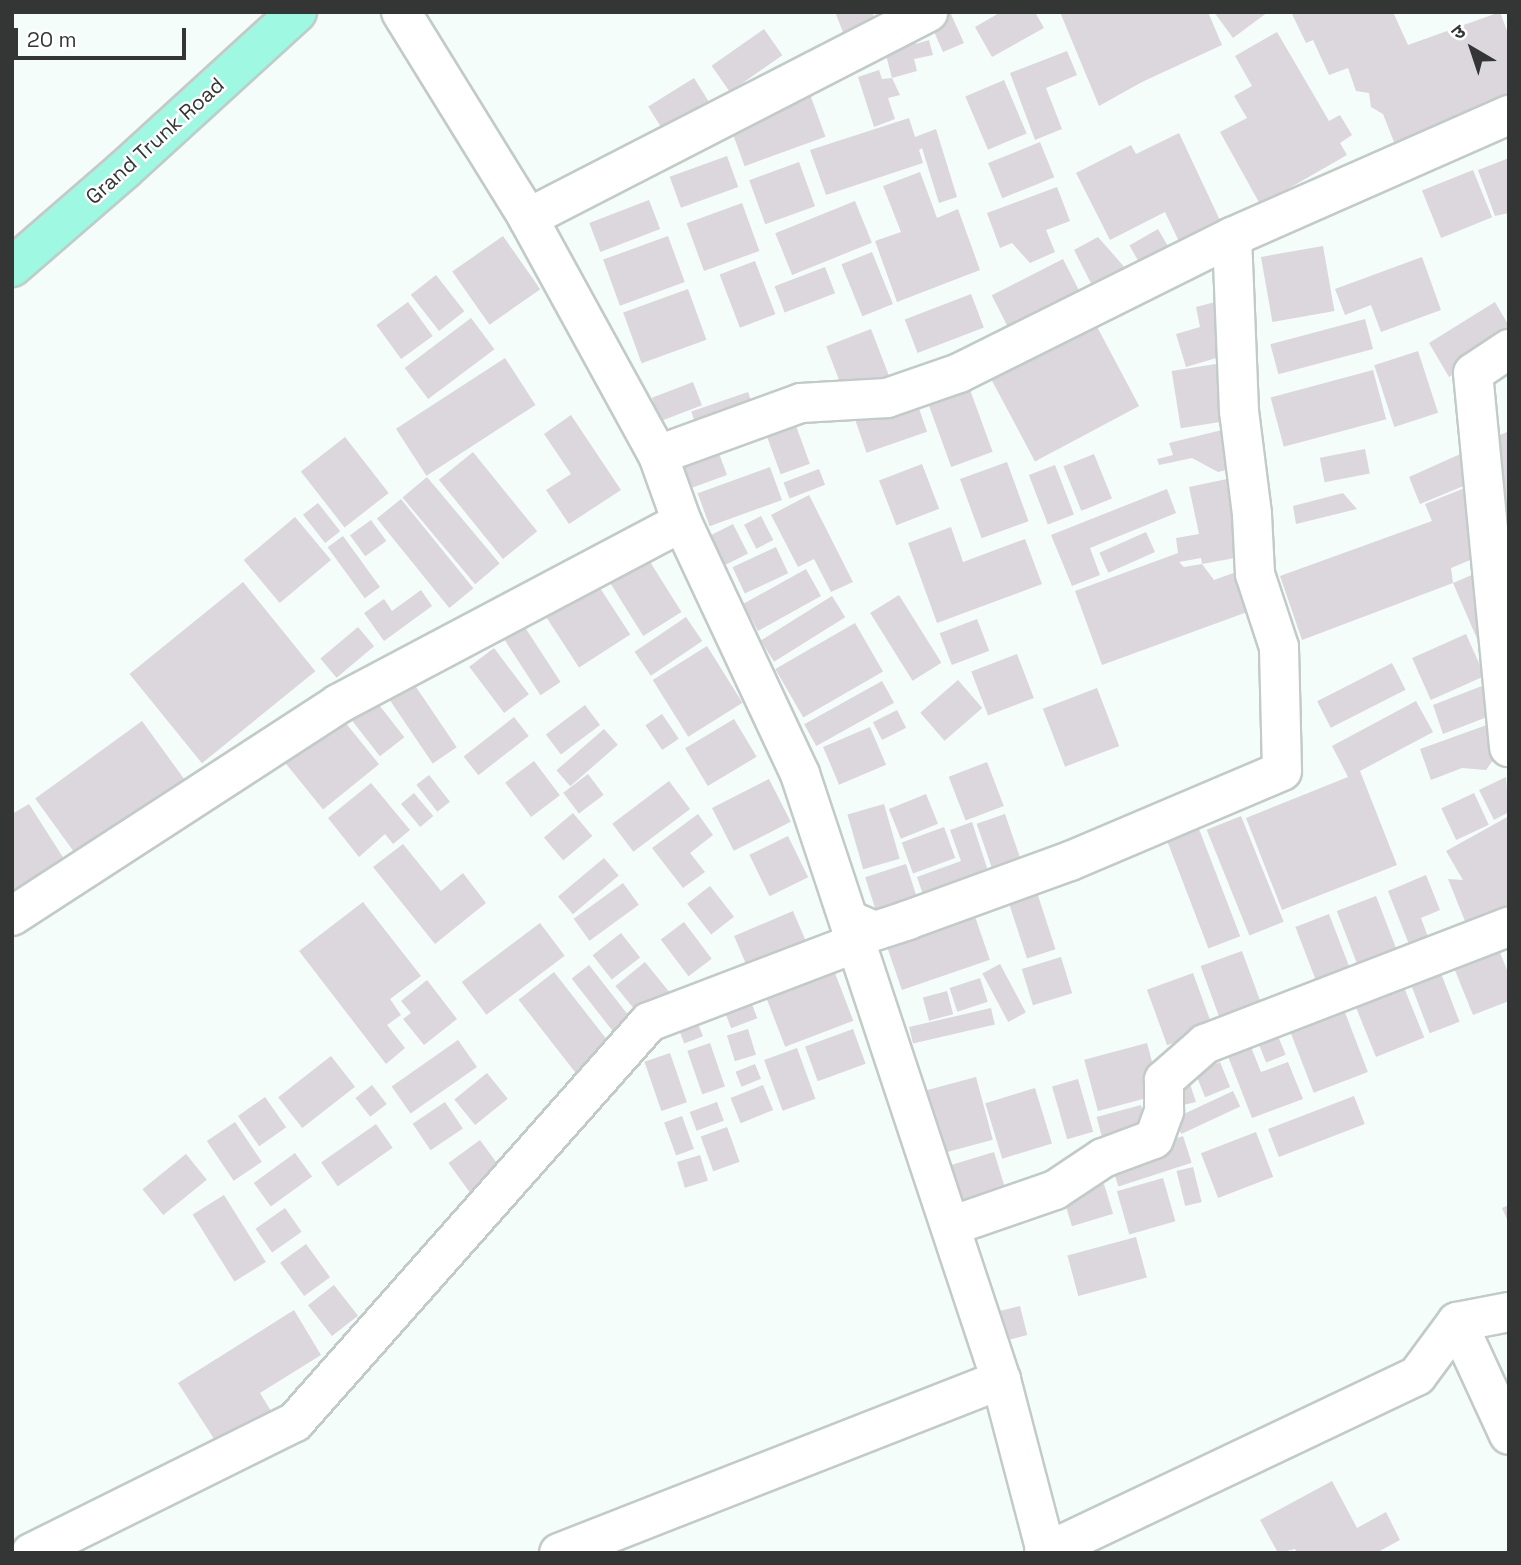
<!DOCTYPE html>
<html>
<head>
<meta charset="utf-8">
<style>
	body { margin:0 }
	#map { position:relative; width:1521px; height:1565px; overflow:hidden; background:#f4fdfa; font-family:"Space Grotesk","Noto Sans Devanagari",sans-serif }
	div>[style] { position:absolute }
	.building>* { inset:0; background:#dcd6dd; transform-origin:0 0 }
	.roads { filter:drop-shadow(2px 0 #c2cbc8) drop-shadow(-2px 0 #c2cbc8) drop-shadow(0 2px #c2cbc8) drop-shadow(0 -2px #c2cbc8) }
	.minor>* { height:38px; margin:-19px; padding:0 19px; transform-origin:19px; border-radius:19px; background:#fff }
	.tertiary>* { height:38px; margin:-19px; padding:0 19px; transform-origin:19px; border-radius:19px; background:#fff }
	.primary>* { height:38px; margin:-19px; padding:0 19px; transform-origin:19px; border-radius:19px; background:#9ef8e2 }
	span { translate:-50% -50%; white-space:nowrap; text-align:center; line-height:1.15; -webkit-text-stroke:5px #fff; paint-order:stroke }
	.street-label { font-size:21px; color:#333635 }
	.frame { position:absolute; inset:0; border:14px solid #333635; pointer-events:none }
	.north { position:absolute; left:1437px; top:14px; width:70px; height:70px; -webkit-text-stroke:5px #fff; paint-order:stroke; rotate:321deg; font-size:19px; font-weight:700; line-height:28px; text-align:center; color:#333635 }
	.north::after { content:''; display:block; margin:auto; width:24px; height:32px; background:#333635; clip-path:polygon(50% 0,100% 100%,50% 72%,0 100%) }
	.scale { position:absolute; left:14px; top:28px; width:172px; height:32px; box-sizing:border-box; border:4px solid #333635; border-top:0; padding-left:9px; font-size:21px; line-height:24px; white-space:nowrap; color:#333635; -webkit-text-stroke:5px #fff; paint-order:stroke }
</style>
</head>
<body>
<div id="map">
	<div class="building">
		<i style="clip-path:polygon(835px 12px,872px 12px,879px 29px,847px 42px)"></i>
		<i style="clip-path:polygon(941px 12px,950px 12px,964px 43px,943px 52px,928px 18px)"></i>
		<i style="clip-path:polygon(1001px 12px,1035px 12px,1044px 28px,992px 57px,975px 27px)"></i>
		<i style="clip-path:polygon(1060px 12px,1208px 12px,1222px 45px,1142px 82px,1099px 106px)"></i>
		<i style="clip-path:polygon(1214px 12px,1268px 12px,1233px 38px)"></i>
		<i style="clip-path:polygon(1291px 12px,1393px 12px,1408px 45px,1500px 12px,1509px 36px,1509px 98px,1394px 142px,1383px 114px,1371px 107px,1369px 93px,1356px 91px,1348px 68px,1329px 75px,1313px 40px,1306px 43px)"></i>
		<i style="left:764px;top:29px;width:32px;height:64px;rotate:55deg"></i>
		<i style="clip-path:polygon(912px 29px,916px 44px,929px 40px,933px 55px,914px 59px,917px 71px,892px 78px,881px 36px)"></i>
		<i style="clip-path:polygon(1277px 32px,1329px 121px,1340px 115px,1352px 135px,1340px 143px,1347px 155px,1286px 190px,1292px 201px,1266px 215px,1220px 132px,1247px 118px,1234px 96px,1252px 86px,1235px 56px)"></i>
		<i style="clip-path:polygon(1067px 51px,1077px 75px,1046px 88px,1062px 129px,1035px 140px,1010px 73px)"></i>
		<i style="clip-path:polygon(879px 70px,882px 79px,892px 78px,900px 95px,888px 98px,895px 119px,874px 127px,858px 77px)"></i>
		<i style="left:694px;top:78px;width:28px;height:54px;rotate:58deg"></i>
		<i style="left:1004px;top:80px;width:58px;height:42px;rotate:67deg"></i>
		<i style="left:807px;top:86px;width:54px;height:86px;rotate:70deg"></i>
		<i style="clip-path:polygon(909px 118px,915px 137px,936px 129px,957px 197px,939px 203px,922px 148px,919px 150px,923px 163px,826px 195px,810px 150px)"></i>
		<i style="clip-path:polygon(1179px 133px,1225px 231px,1183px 250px,1165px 212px,1110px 240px,1076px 173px,1131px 145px,1136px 154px)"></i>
		<i style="left:1040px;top:142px;width:38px;height:56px;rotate:68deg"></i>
		<i style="left:727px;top:156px;width:33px;height:61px;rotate:70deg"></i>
		<i style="clip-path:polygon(1509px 158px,1509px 213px,1495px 216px,1478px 170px)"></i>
		<i style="left:799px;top:162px;width:47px;height:53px;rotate:70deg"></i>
		<i style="left:1473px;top:170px;width:51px;height:55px;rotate:68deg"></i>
		<i style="clip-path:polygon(920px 172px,937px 218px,958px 209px,980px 270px,897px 302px,875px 241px,901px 232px,883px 186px)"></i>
		<i style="clip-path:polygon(1057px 187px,1070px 221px,1046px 230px,1055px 252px,1030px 263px,1012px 243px,1000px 248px,987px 213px)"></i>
		<i style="left:649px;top:200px;width:31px;height:64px;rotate:69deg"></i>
		<i style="left:855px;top:201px;width:45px;height:86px;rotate:68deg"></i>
		<i style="left:742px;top:203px;width:51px;height:59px;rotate:70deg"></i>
		<i style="left:1158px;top:229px;width:34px;height:33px;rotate:60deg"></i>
		<i style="left:503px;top:236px;width:65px;height:62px;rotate:55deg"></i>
		<i style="left:668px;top:236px;width:49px;height:69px;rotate:70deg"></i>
		<i style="clip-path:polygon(1098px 237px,1134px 278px,1098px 297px,1074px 250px)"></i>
		<i style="left:1323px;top:246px;width:66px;height:63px;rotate:80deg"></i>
		<i style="left:872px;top:252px;width:56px;height:33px;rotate:68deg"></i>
		<i style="clip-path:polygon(1422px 257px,1441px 310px,1381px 332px,1371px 305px,1345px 315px,1335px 289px)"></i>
		<i style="left:1063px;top:259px;width:47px;height:80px;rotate:63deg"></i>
		<i style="left:755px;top:261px;width:57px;height:38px;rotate:69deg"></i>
		<i style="left:825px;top:267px;width:28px;height:54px;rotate:69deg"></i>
		<i style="left:436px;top:275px;width:46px;height:32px;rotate:52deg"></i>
		<i style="left:688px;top:289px;width:54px;height:69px;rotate:70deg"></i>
		<i style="left:971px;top:294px;width:36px;height:71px;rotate:69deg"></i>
		<i style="clip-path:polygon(1219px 301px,1233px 353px,1186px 367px,1176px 334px,1200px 327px,1196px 307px)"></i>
		<i style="left:408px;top:302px;width:42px;height:39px;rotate:54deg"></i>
		<i style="clip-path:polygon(1495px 302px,1509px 326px,1509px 341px,1449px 377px,1429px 343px)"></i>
		<i style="left:471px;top:318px;width:39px;height:83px;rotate:53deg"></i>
		<i style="left:1365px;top:319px;width:31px;height:98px;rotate:75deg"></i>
		<i style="left:1095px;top:323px;width:94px;height:118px;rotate:62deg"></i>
		<i style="left:871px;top:329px;width:53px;height:48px;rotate:69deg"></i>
		<i style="left:1418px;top:351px;width:65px;height:46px;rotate:72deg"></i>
		<i style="left:505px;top:358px;width:56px;height:130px;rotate:57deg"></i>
		<i style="left:1228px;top:362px;width:58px;height:57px;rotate:81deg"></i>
		<i style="left:1373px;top:370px;width:51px;height:106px;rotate:75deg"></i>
		<i style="left:693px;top:382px;width:25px;height:44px;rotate:69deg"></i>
		<i style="left:969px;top:387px;width:69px;height:44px;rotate:70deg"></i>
		<i style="left:748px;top:392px;width:21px;height:60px;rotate:71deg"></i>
		<i style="left:914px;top:394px;width:40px;height:64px;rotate:71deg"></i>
		<i style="left:791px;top:412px;width:55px;height:31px;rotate:70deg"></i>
		<i style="clip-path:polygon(571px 415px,621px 490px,569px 524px,546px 490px,571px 474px,544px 434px)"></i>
		<i style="clip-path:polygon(1230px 428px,1239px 467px,1218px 472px,1192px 458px,1159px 465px,1157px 459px,1173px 455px,1169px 443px)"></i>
		<i style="clip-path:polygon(1509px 431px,1509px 530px,1495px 497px,1489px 440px)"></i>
		<i style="left:345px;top:437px;width:71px;height:56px;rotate:52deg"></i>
		<i style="left:716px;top:445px;width:32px;height:38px;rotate:70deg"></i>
		<i style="clip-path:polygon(1476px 447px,1478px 480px,1420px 504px,1409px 477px)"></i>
		<i style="left:1365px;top:449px;width:25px;height:46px;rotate:79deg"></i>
		<i style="left:473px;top:452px;width:102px;height:44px;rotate:51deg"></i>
		<i style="left:1094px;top:454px;width:48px;height:33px;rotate:68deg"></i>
		<i style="left:1007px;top:462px;width:63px;height:50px;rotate:70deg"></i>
		<i style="left:922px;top:464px;width:48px;height:46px;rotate:69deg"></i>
		<i style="left:1055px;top:465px;width:53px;height:28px;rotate:69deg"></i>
		<i style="left:770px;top:467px;width:35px;height:77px;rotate:70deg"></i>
		<i style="left:819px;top:469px;width:17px;height:38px;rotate:69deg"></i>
		<i style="clip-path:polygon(1241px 476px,1246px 556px,1202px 564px,1201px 558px,1179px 562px,1184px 567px,1202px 564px,1214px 580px,1236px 572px,1250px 611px,1102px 665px,1075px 591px,1178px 553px,1176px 538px,1199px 534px,1189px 487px)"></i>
		<i style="left:427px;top:477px;width:113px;height:32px;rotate:50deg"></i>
		<i style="clip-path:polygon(1477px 483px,1487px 553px,1451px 568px,1453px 583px,1302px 640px,1280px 576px,1432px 521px,1425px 504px)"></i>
		<i style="clip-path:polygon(1167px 489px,1176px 513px,1090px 548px,1100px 575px,1072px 586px,1051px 535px)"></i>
		<i style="clip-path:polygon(1343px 493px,1357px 509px,1296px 524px,1293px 506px)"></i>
		<i style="clip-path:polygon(809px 495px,853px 582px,831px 592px,814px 559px,798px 567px,771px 515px)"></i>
		<i style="left:401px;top:499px;width:115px;height:31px;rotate:51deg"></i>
		<i style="left:318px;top:503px;width:36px;height:19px;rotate:52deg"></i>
		<i style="left:761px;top:516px;width:27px;height:19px;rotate:63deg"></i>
		<i style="left:295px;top:517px;width:56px;height:67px;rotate:50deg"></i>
		<i style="left:371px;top:520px;width:26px;height:26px;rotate:54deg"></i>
		<i style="left:733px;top:524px;width:33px;height:30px;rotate:63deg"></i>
		<i style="clip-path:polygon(951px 527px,963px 562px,1025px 539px,1042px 584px,937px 623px,908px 543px)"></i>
		<i style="left:1146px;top:532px;width:22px;height:51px;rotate:66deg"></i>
		<i style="left:343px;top:536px;width:63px;height:19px;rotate:54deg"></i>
		<i style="left:776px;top:547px;width:29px;height:48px;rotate:65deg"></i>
		<i style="left:647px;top:557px;width:65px;height:45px;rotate:58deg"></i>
		<i style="clip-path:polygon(1488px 568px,1487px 662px,1453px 583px)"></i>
		<i style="left:806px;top:569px;width:31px;height:72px;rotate:61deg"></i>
		<i style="left:591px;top:574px;width:72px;height:61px;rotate:57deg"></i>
		<i style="left:243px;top:582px;width:115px;height:146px;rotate:51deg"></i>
		<i style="clip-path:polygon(421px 590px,432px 606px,384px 641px,364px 613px,384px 599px,392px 611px)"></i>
		<i style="left:899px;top:595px;width:80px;height:34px;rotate:58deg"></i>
		<i style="left:832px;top:596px;width:25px;height:84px;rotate:58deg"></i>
		<i style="left:517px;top:615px;width:80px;height:24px;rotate:57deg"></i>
		<i style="left:686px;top:617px;width:29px;height:62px;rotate:56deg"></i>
		<i style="left:977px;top:619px;width:34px;height:40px;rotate:69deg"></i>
		<i style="left:855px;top:623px;width:56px;height:92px;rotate:60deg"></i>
		<i style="left:358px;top:627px;width:25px;height:49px;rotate:50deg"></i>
		<i style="left:1466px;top:634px;width:46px;height:59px;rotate:66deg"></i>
		<i style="left:707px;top:646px;width:67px;height:64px;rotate:58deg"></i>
		<i style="left:494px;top:648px;width:58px;height:31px;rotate:53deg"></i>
		<i style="left:1017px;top:654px;width:47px;height:49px;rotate:69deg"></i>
		<i style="left:1392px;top:663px;width:30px;height:84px;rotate:63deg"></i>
		<i style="left:958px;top:680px;width:37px;height:50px;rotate:49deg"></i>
		<i style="left:412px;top:681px;width:80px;height:29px;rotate:56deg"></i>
		<i style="left:882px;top:681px;width:25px;height:89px;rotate:61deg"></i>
		<i style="clip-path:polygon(1492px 682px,1495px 714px,1443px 734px,1433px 705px)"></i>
		<i style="left:1097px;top:688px;width:62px;height:58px;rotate:69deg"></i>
		<i style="left:376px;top:701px;width:46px;height:31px;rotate:52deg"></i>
		<i style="clip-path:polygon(1416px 701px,1433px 732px,1360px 771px,1397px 865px,1282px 910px,1246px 818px,1348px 777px,1332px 746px)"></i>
		<i style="left:585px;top:705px;width:25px;height:49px;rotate:53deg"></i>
		<i style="left:897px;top:710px;width:20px;height:27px;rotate:63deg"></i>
		<i style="left:662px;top:714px;width:30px;height:20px;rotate:56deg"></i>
		<i style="left:340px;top:716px;width:62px;height:72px;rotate:51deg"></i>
		<i style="left:514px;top:717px;width:24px;height:64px;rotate:52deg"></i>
		<i style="left:734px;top:719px;width:44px;height:57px;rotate:59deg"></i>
		<i style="left:142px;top:721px;width:76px;height:132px;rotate:54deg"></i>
		<i style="clip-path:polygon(1495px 722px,1504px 745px,1486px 770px,1462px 768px,1431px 780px,1420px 749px)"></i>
		<i style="left:870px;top:727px;width:41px;height:51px;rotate:67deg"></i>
		<i style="left:604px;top:729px;width:21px;height:63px;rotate:49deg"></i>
		<i style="left:534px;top:761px;width:43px;height:36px;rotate:53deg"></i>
		<i style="left:987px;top:762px;width:47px;height:41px;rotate:69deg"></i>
		<i style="left:588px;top:774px;width:26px;height:31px;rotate:53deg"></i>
		<i style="left:429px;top:775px;width:34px;height:16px;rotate:52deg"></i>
		<i style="clip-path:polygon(1506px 777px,1509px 812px,1494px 820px,1479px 790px)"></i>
		<i style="left:769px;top:779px;width:48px;height:64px;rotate:63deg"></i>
		<i style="left:669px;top:781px;width:35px;height:71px;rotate:53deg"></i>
		<i style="clip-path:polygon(371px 783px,410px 830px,393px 844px,385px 834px,359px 857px,328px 818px)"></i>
		<i style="left:414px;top:793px;width:30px;height:17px;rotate:50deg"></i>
		<i style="left:1474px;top:793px;width:35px;height:36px;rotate:65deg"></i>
		<i style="left:926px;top:794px;width:32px;height:40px;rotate:68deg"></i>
		<i style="clip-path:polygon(29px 804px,66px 862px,12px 897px,12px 814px)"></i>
		<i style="left:884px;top:804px;width:57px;height:38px;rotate:74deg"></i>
		<i style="left:573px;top:813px;width:30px;height:38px;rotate:50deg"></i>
		<i style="clip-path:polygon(698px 814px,713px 835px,690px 853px,705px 872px,683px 888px,652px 848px)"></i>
		<i style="left:1005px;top:814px;width:60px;height:30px;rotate:71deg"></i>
		<i style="left:1241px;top:816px;width:114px;height:37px;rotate:68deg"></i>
		<i style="clip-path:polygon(1509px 816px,1509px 921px,1471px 936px,1448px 879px,1463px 880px,1446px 851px)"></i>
		<i style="clip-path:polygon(972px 822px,993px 886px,928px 909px,917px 877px,961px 861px,950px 830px)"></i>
		<i style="left:944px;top:827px;width:33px;height:45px;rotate:70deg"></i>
		<i style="left:1199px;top:829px;width:115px;height:34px;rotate:69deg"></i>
		<i style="left:788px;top:836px;width:46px;height:43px;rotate:64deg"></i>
		<i style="clip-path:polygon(403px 844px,441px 891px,463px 873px,486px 903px,435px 944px,373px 867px)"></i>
		<i style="left:604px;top:858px;width:23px;height:60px;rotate:50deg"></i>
		<i style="left:906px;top:864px;width:51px;height:43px;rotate:72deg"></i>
		<i style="clip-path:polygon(1426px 875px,1440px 910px,1421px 918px,1431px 945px,1412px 952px,1388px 891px)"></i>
		<i style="left:1032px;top:877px;width:76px;height:30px;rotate:72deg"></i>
		<i style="left:623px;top:883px;width:27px;height:61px;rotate:54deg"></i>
		<i style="left:710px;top:886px;width:39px;height:29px;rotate:52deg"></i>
		<i style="left:1376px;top:896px;width:67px;height:42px;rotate:69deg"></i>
		<i style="clip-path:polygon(363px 902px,421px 976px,390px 999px,401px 1015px,387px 1025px,405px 1048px,386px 1064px,299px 951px)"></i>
		<i style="left:970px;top:902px;width:61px;height:93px;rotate:71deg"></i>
		<i style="left:793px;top:911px;width:44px;height:64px;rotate:67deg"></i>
		<i style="left:1329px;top:914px;width:67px;height:36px;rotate:69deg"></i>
		<i style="left:684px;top:922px;width:46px;height:29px;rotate:53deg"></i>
		<i style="left:540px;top:923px;width:41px;height:98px;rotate:53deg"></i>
		<i style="left:621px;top:933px;width:31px;height:36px;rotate:52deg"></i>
		<i style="clip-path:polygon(1495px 940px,1509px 975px,1509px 1001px,1473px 1015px,1450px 958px)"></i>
		<i style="left:1242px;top:951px;width:63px;height:44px;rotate:70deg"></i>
		<i style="left:1061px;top:957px;width:38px;height:41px;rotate:73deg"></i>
		<i style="left:830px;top:960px;width:65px;height:73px;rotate:69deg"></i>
		<i style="left:645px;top:962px;width:46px;height:38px;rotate:51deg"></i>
		<i style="left:1437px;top:963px;width:63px;height:32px;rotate:69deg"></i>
		<i style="left:1000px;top:964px;width:55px;height:20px;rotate:62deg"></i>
		<i style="left:589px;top:965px;width:79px;height:22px;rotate:52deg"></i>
		<i style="left:554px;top:972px;width:100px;height:45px;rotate:52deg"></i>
		<i style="left:1193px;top:973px;width:59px;height:49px;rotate:70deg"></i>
		<i style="left:980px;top:978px;width:25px;height:32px;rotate:72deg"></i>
		<i style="clip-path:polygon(427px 980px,457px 1019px,424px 1045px,403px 1019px,411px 1013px,401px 1001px)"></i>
		<i style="left:1401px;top:980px;width:62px;height:52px;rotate:68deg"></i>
		<i style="left:947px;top:991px;width:24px;height:25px;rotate:75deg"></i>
		<i style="left:748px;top:994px;width:26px;height:28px;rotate:69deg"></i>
		<i style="left:1341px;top:1002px;width:75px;height:58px;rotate:69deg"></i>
		<i style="left:991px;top:1008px;width:17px;height:84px;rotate:77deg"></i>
		<i style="left:694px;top:1013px;width:25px;height:20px;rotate:69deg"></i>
		<i style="left:1274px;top:1026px;width:31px;height:21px;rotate:68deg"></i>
		<i style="left:748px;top:1029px;width:27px;height:22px;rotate:73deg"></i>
		<i style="left:853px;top:1029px;width:37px;height:51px;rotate:70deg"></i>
		<i style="clip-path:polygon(1247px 1037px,1261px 1072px,1288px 1062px,1303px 1099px,1252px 1118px,1224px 1046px)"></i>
		<i style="left:458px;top:1040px;width:33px;height:81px;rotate:55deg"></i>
		<i style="left:710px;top:1043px;width:46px;height:24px;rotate:71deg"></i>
		<i style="left:1147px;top:1043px;width:53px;height:65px;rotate:75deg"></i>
		<i style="left:797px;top:1048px;width:54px;height:35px;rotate:70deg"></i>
		<i style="left:670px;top:1053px;width:52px;height:27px;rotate:71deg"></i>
		<i style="left:331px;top:1056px;width:39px;height:67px;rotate:52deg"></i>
		<i style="left:1220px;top:1062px;width:27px;height:27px;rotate:68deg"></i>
		<i style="left:755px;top:1064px;width:16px;height:21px;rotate:68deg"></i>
		<i style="left:487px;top:1073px;width:33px;height:42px;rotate:51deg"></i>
		<i style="clip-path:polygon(1187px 1075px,1196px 1102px,1175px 1107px)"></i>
		<i style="left:976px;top:1077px;width:65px;height:53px;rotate:75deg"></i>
		<i style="left:1078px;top:1079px;width:55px;height:27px;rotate:74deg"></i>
		<i style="left:372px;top:1085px;width:24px;height:21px;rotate:52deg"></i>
		<i style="left:763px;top:1085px;width:27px;height:35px;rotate:68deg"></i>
		<i style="left:1035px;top:1088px;width:58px;height:52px;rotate:73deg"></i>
		<i style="left:1233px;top:1091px;width:17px;height:65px;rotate:65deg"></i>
		<i style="left:1354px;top:1096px;width:30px;height:92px;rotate:69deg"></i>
		<i style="left:265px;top:1097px;width:37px;height:33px;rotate:55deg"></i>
		<i style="left:445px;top:1102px;width:32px;height:39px;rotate:56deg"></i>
		<i style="left:717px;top:1102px;width:20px;height:29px;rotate:70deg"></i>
		<i style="left:1141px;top:1105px;width:35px;height:46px;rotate:75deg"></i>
		<i style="left:682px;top:1116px;width:35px;height:19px;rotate:70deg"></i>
		<i style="left:235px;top:1122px;width:48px;height:34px;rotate:56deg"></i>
		<i style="left:376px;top:1124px;width:29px;height:67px;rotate:55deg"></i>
		<i style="left:727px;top:1127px;width:37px;height:28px;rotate:70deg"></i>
		<i style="left:1256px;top:1132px;width:48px;height:59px;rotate:69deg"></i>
		<i style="left:1183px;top:1136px;width:28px;height:77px;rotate:72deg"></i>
		<i style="left:480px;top:1140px;width:44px;height:39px;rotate:54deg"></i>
		<i style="left:994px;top:1152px;width:39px;height:50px;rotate:73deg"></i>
		<i style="left:295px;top:1153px;width:29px;height:51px;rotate:54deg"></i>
		<i style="left:186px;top:1154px;width:33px;height:56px;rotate:51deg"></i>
		<i style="left:700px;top:1155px;width:27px;height:24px;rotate:73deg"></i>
		<i style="left:1193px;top:1167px;width:36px;height:17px;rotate:76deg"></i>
		<i style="left:1163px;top:1178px;width:45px;height:48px;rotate:74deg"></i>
		<i style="left:1104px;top:1184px;width:31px;height:43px;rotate:73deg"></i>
		<i style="left:224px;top:1195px;width:79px;height:37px;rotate:58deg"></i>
		<i style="clip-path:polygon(1509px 1205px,1509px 1224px,1502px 1208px)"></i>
		<i style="left:285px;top:1208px;width:29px;height:36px;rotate:55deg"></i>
		<i style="left:1136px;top:1237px;width:42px;height:71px;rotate:75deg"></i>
		<i style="left:306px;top:1244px;width:41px;height:32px;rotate:54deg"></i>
		<i style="left:334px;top:1285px;width:39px;height:33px;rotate:52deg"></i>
		<i style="left:1020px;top:1306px;width:30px;height:20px;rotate:76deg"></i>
		<i style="clip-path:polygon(294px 1310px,321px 1355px,260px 1393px,271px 1411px,218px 1445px,178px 1383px)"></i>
		<i style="clip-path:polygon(1332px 1481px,1357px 1528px,1386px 1512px,1400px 1540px,1376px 1553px,1297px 1553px,1295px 1549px,1278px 1553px,1260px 1520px)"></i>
	</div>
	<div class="roads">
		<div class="minor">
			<i style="left:401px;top:12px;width:242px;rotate:58.3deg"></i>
			<i style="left:528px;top:218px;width:270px;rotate:61.3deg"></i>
			<i style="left:658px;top:455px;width:71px;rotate:70.3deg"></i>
			<i style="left:682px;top:522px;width:278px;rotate:64.9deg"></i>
			<i style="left:800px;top:774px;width:638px;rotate:71.65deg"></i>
			<i style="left:1001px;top:1380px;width:177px;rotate:75.3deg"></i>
			<i style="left:528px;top:218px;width:450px;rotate:-27.2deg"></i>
			<i style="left:1509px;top:349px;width:43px;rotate:146.3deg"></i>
			<i style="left:1473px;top:373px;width:376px;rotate:84.5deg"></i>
			<i style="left:658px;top:455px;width:152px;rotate:-20deg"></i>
			<i style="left:801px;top:403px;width:86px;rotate:-3.3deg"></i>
			<i style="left:887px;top:398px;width:76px;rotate:-19.1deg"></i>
			<i style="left:959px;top:373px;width:305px;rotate:-26.5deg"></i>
			<i style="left:1232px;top:237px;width:303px;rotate:-23.8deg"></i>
			<i style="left:12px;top:916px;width:389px;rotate:-33deg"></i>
			<i style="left:338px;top:704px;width:389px;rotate:-27.9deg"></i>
			<i style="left:849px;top:920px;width:28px;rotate:23deg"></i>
			<i style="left:875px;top:931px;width:35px;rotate:-18deg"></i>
			<i style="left:908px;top:920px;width:172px;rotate:-20deg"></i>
			<i style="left:1070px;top:861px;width:230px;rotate:-23deg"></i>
			<i style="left:1282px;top:771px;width:124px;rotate:-91.4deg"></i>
			<i style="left:1279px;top:647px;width:77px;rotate:-108.2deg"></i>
			<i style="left:1255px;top:574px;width:60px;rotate:-92.9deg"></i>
			<i style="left:1252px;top:514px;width:104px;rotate:-97.2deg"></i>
			<i style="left:1239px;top:411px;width:174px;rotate:-92.3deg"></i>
			<i style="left:951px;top:1226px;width:110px;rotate:-19.1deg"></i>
			<i style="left:1055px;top:1190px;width:58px;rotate:-33.7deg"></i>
			<i style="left:1103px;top:1158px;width:54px;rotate:-20.4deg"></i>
			<i style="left:1154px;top:1139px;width:30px;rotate:-70deg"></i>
			<i style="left:1164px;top:1111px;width:31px;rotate:-90deg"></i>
			<i style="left:1164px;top:1080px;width:55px;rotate:-41.3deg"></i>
			<i style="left:1205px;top:1044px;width:326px;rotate:-21.1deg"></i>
			<i style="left:1457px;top:1322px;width:124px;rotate:65.3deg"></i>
			<i style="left:31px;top:1553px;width:295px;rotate:-26.4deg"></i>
			<i style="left:295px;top:1422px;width:534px;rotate:-48.49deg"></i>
			<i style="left:649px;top:1022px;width:222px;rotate:-20.9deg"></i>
			<i style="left:559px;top:1553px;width:475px;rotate:-21.4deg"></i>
		</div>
		<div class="tertiary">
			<i style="left:1044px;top:1553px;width:413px;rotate:-25.4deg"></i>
			<i style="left:1417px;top:1376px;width:67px;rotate:-53.5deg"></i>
			<i style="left:1457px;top:1322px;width:53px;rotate:-10.9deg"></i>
		</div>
		<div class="primary">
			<i style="left:12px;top:267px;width:148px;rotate:-40.9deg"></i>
			<i style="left:124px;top:170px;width:234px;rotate:-42.4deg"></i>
		</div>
	</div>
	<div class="street-label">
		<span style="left:155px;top:141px;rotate:-42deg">Grand Trunk Road</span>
	</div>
	<div class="frame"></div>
	<div class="north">उ</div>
	<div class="scale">20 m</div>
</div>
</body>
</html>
